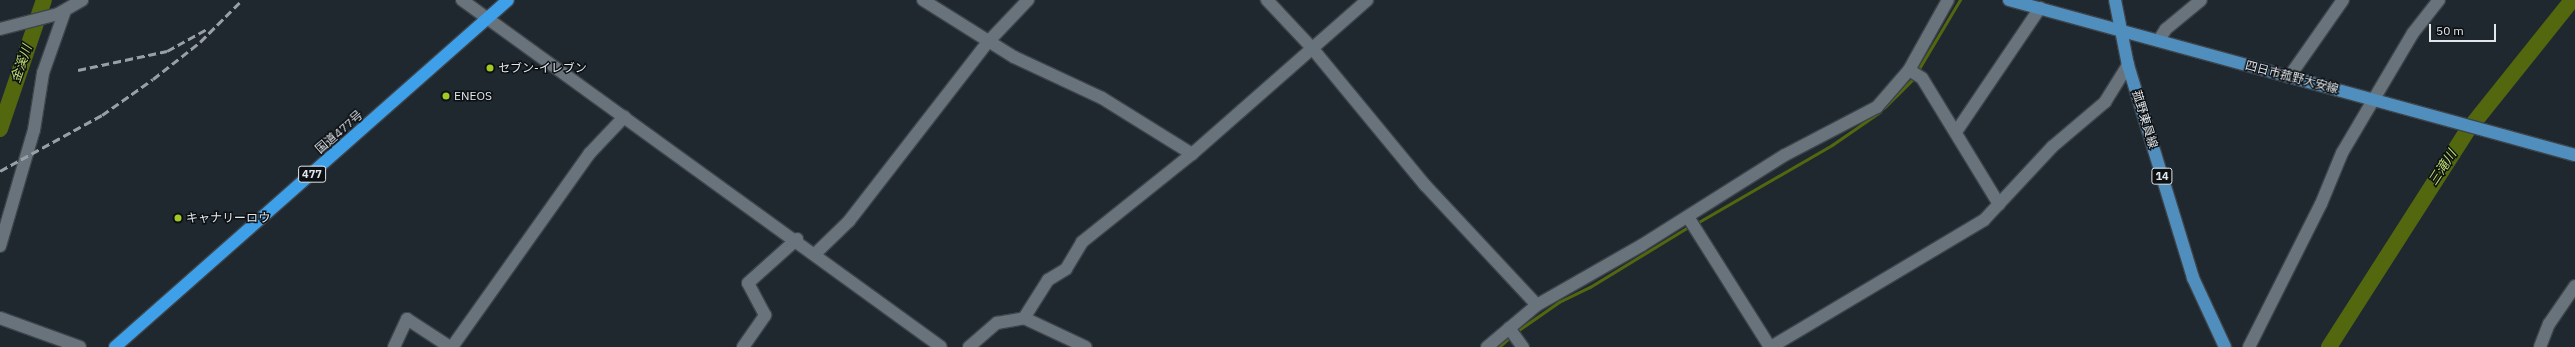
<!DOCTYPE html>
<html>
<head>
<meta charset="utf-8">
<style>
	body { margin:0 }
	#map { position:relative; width:2575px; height:347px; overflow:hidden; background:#1f282f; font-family:"IBM Plex Sans","Noto Sans JP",sans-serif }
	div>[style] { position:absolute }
	.stream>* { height:2.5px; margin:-1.25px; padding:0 1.25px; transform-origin:1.25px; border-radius:1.25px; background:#53670f }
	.river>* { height:16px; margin:-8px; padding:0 8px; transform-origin:8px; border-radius:8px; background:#53670f }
	.roads { filter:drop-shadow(1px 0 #3d444a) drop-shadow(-1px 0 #3d444a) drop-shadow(0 1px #3d444a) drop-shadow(0 -1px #3d444a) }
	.minor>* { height:12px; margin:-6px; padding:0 6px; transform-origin:6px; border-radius:6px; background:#69737c }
	.major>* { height:12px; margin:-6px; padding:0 6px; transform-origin:6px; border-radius:6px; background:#508ebe }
	.highway>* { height:12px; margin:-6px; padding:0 6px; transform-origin:6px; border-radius:6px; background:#3fa0ea }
	.rail>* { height:2.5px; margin-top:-1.25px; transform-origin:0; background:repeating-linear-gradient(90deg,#99a0a5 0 8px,transparent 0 12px) }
	.dots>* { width:11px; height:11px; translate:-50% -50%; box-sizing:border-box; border:2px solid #0c1013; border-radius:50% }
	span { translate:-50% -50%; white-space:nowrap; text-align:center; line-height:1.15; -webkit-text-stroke:3px #0c1013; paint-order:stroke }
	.shield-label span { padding:1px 3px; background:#0c1013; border:1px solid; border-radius:3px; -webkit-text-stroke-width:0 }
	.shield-label { font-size:11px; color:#e2e7ec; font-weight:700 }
	.poi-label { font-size:12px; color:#e2e7ec }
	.left { translate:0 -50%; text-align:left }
	.street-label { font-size:12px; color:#e2e7ec }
	.water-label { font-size:13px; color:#c0de71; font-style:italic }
	.scale { position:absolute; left:2429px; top:24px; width:67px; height:18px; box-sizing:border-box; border:2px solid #e2e7ec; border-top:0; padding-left:5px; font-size:12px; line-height:14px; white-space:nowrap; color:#e2e7ec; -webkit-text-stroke:3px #0c1013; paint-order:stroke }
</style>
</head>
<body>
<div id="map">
	<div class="stream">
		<i style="left:1917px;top:72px;width:84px;rotate:-59.2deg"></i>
		<i style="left:1884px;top:108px;width:42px;rotate:-45deg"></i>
		<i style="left:1697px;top:223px;width:156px;rotate:-30deg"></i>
		<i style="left:1832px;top:145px;width:58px;rotate:-34.5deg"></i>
		<i style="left:1516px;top:332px;width:52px;rotate:-34.9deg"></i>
		<i style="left:1559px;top:302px;width:34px;rotate:-26deg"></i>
		<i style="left:1590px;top:287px;width:117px;rotate:-31.4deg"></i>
		<i style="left:1499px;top:347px;width:15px;rotate:-42deg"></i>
	</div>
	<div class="river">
		<i style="left:0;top:129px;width:136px;rotate:-71.2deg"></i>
		<i style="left:2329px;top:347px;width:258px;rotate:-57.4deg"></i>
		<i style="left:2468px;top:130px;width:166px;rotate:-51.3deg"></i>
	</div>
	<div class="roads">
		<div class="minor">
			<i style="left:462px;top:0;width:591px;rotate:35.92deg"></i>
			<i style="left:923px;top:0;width:107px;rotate:32.1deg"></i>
			<i style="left:1014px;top:57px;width:97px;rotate:25deg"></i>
			<i style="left:1102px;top:98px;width:106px;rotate:31.9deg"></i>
			<i style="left:1267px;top:0;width:66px;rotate:46.8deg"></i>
			<i style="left:1312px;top:48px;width:178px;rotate:50.5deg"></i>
			<i style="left:1425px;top:185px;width:164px;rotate:47deg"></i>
			<i style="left:0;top:29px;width:60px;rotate:-14.5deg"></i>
			<i style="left:58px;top:14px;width:28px;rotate:-30deg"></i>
			<i style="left:2159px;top:40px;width:13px;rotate:-58deg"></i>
			<i style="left:2166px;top:29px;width:45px;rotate:-39.6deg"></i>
			<i style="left:1909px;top:70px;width:15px;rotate:32deg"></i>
			<i style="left:1922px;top:78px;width:148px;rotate:58.6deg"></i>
			<i style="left:2289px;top:77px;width:94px;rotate:-55deg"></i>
			<i style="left:1956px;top:132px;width:150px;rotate:-55.9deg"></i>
			<i style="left:1688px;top:217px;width:154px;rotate:57.8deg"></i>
			<i style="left:0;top:246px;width:121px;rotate:-73.7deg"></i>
			<i style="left:34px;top:130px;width:58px;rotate:-81deg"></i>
			<i style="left:43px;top:73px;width:66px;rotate:-70.5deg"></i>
			<i style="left:816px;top:253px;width:46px;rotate:-44.1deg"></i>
			<i style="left:849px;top:221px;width:227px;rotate:-52.2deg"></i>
			<i style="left:988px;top:42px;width:58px;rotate:-46.4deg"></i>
			<i style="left:0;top:318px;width:85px;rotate:19.9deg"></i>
			<i style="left:1024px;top:318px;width:68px;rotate:25.1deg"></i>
			<i style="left:1509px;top:328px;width:24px;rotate:54deg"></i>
			<i style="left:394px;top:347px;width:31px;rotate:-65deg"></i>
			<i style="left:407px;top:319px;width:51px;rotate:33.1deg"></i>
			<i style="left:452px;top:347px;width:238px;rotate:-54.6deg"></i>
			<i style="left:590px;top:153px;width:50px;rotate:-46.6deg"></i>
			<i style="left:743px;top:347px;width:39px;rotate:-55deg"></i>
			<i style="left:765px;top:315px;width:36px;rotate:-118deg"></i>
			<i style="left:748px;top:283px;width:66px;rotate:-41.9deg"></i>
			<i style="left:969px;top:347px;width:37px;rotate:-41deg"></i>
			<i style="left:997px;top:323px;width:27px;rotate:-10deg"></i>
			<i style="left:1024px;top:318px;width:45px;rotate:-57.7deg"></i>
			<i style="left:1048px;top:280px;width:21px;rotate:-31deg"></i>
			<i style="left:1066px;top:269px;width:31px;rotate:-59deg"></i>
			<i style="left:1082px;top:242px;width:141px;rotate:-38.7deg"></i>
			<i style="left:1192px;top:154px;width:233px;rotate:-41.3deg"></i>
			<i style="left:1487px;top:347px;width:65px;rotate:-40deg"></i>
			<i style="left:1537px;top:305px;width:121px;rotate:-29.7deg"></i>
			<i style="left:1642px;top:245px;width:169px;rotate:-32.2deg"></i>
			<i style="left:1785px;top:155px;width:104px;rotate:-27.6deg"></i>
			<i style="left:1877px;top:107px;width:49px;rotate:-49.1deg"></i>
			<i style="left:1909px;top:70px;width:80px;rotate:-60.9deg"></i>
			<i style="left:1771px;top:347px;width:248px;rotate:-30.8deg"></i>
			<i style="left:1984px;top:220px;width:100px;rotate:-47deg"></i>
			<i style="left:2052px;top:147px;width:70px;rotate:-40.3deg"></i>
			<i style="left:2105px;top:102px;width:44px;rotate:-58.1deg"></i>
			<i style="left:2249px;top:347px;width:160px;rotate:-63.3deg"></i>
			<i style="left:2321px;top:204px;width:55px;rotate:-67.6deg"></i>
			<i style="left:2342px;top:153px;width:139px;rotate:-59.4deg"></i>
			<i style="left:2413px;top:33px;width:42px;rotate:-51.8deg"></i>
			<i style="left:2540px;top:347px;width:25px;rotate:-69deg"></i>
			<i style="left:2549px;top:324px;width:46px;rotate:-55.6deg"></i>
		</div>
		<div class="major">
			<i style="left:2009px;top:0;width:587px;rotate:15.32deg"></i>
			<i style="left:2115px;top:0;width:66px;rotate:78.7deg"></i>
			<i style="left:2128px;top:65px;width:223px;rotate:73deg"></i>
			<i style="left:2193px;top:278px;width:76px;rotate:65.1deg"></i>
		</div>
		<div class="highway">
			<i style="left:115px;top:347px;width:524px;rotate:-41.44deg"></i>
		</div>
	</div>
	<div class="rail">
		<i style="left:78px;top:70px;width:91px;rotate:-12.1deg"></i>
		<i style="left:167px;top:51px;width:46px;rotate:-28.8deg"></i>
		<i style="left:0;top:171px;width:116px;rotate:-28.8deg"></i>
		<i style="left:102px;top:115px;width:62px;rotate:-35.2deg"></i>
		<i style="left:153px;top:79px;width:60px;rotate:-38.2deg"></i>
		<i style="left:200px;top:42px;width:59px;rotate:-45deg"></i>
	</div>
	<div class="dots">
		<i style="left:490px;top:68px;background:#a4c824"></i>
		<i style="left:446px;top:96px;background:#a4c824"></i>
		<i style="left:178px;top:218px;background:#a4c824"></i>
	</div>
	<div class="shield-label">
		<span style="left:312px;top:174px">477</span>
		<span style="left:2162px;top:176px">14</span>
	</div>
	<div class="poi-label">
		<span class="left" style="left:498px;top:68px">セブン-イレブン</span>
		<span class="left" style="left:454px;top:96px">ENEOS</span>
		<span class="left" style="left:186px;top:218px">キャナリーロウ</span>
	</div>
	<div class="street-label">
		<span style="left:2292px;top:77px;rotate:15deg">四日市菰野大安線</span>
		<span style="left:2145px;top:119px;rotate:73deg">菰野東員線</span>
		<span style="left:339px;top:132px;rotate:-41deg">国道477号</span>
	</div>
	<div class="water-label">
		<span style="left:22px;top:64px;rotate:-71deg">金溪川</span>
		<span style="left:2443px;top:168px;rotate:-57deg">三滝川</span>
	</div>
	<div class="scale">50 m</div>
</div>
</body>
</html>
